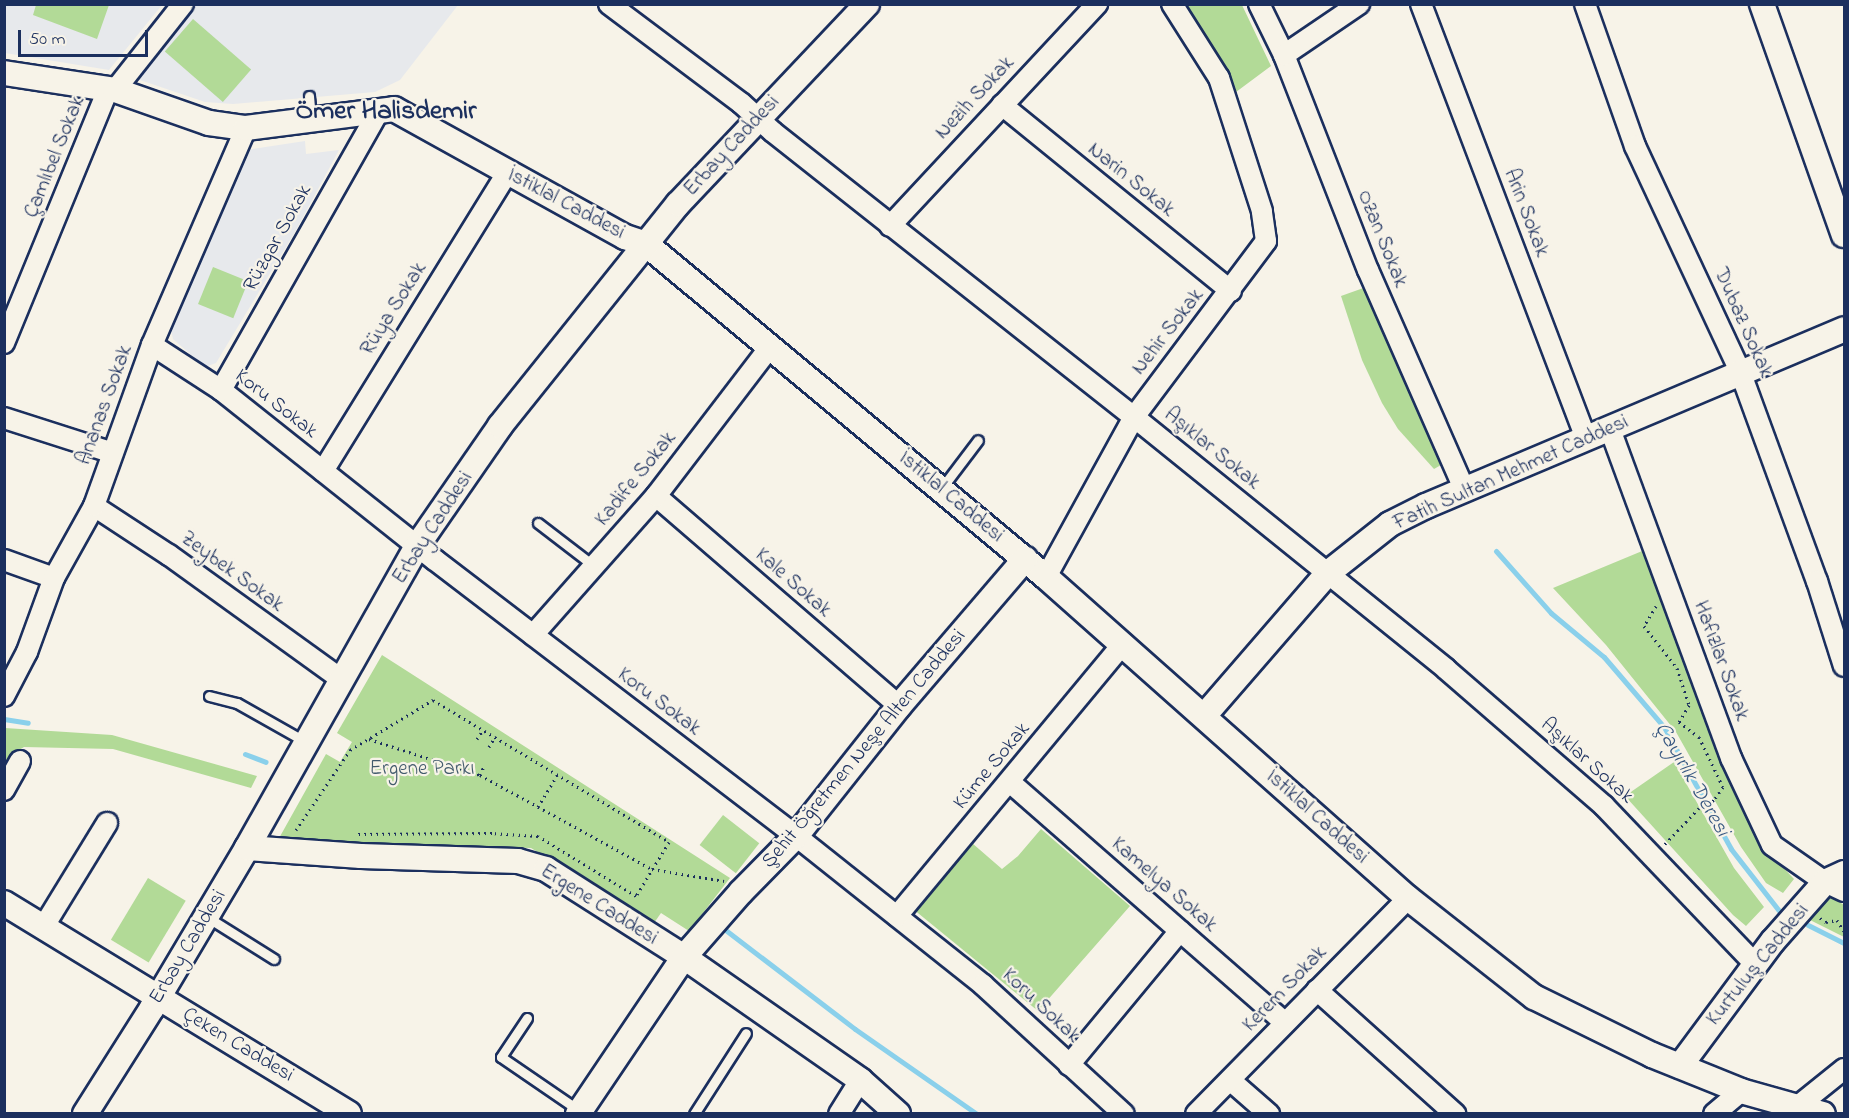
<!DOCTYPE html>
<html>
<head>
<meta charset="utf-8">
<style>
	body { margin:0 }
	#map { position:relative; width:1849px; height:1118px; overflow:hidden; background:#f7f3e8; font-family:"Indie Flower",sans-serif }
	div>[style] { position:absolute }
	.built>* { inset:0; background:#e7e9ec }
	.green>* { inset:0; background:#b2da97; transform-origin:0 0 }
	.stream>* { height:5px; margin:-2.5px; padding:0 2.5px; transform-origin:2.5px; border-radius:2.5px; background:#8ad0eb }
	.path>* { height:3px; margin-top:-1.5px; transform-origin:0; background:repeating-linear-gradient(90deg,#1b2f5e 0 1.5px,transparent 0 6px) }
	.roads { filter:drop-shadow(2px 0 #1b2f5e) drop-shadow(-2px 0 #1b2f5e) drop-shadow(0 2px #1b2f5e) drop-shadow(0 -2px #1b2f5e) }
	.service>* { height:9px; margin:-4.5px; padding:0 4.5px; transform-origin:4.5px; border-radius:4.5px; background:#f7f3e8 }
	.minor>* { height:20px; margin:-10px; padding:0 10px; transform-origin:10px; border-radius:10px; background:#f7f3e8 }
	.tertiary>* { height:24px; margin:-12px; padding:0 12px; transform-origin:12px; border-radius:12px; background:#f7f3e8 }
	span { translate:-50% -50%; white-space:nowrap; text-align:center; line-height:1.15; -webkit-text-stroke:4.5px #f7f3e8; paint-order:stroke }
	.street-label { font-size:21px; color:#1b2f5e }
	.park-label { font-size:21px; color:#415a6c }
	.water-label { font-size:22px; color:#375781; font-style:italic }
	.district-label { font-size:27px; color:#1b2f5e; font-weight:700 }
	.frame { position:absolute; inset:0; border:6px solid #1b2f5e; pointer-events:none }
	.scale { position:absolute; left:18px; top:30px; width:130px; height:27px; box-sizing:border-box; border:3px solid #1b2f5e; border-top:0; padding-left:8px; font-size:18px; line-height:21px; white-space:nowrap; color:#1b2f5e; -webkit-text-stroke:4px #f7f3e8; paint-order:stroke }
</style>
</head>
<body>
<div id="map">
	<div class="built">
		<i style="clip-path:polygon(4px 5px,162px 5px,109px 70px,5px 53px)"></i>
		<i style="clip-path:polygon(195px 5px,458px 5px,400px 80px,375px 92px,233px 104px,205px 102px,134px 78px)"></i>
		<i style="clip-path:polygon(305px 141px,306px 154px,339px 150px,295px 232px,216px 363px,205px 367px,173px 339px,170px 326px,241px 154px,252px 149px)"></i>
	</div>
	<div class="green">
		<i style="clip-path:polygon(36px 5px,36px 4px,109px 5px,97px 39px,33px 15px)"></i>
		<i style="clip-path:polygon(1183px 5px,1242px 5px,1271px 66px,1236px 92px,1201px 29px)"></i>
		<i style="left:193px;top:19px;width:77px;height:43px;rotate:41deg"></i>
		<i style="left:213px;top:267px;width:38px;height:40px;rotate:22deg"></i>
		<i style="clip-path:polygon(1369px 286px,1441px 465px,1434px 469px,1398px 429px,1382px 403px,1362px 360px,1341px 296px)"></i>
		<i style="clip-path:polygon(1647px 549px,1765px 848px,1794px 879px,1783px 893px,1766px 883px,1741px 847px,1676px 732px,1606px 645px,1553px 588px)"></i>
		<i style="clip-path:polygon(382px 655px,730px 878px,689px 931px,661px 913px,654px 923px,531px 848px,278px 840px,326px 754px,340px 762px,352px 742px,337px 733px)"></i>
		<i style="clip-path:polygon(5px 728px,112px 735px,257px 776px,251px 788px,113px 749px,24px 747px,9px 756px,5px 765px)"></i>
		<i style="clip-path:polygon(1674px 762px,1734px 868px,1764px 907px,1746px 926px,1733px 915px,1625px 796px)"></i>
		<i style="left:723px;top:815px;width:46px;height:38px;rotate:38deg"></i>
		<i style="clip-path:polygon(1041px 829px,1130px 906px,1038px 1011px,913px 909px,972px 843px,1002px 869px,1018px 856px)"></i>
		<i style="left:148px;top:878px;width:44px;height:72px;rotate:31deg"></i>
		<i style="clip-path:polygon(1833px 898px,1844px 905px,1844px 937px,1810px 920px,1822px 899px)"></i>
	</div>
	<div class="stream">
		<i style="left:1496px;top:551px;width:83px;rotate:48.4deg"></i>
		<i style="left:1551px;top:613px;width:69px;rotate:39.7deg"></i>
		<i style="left:1604px;top:657px;width:92px;rotate:49.4deg"></i>
		<i style="left:1664px;top:727px;width:139px;rotate:61.2deg"></i>
		<i style="left:1731px;top:849px;width:80px;rotate:52.1deg"></i>
		<i style="left:4px;top:719px;width:24px;rotate:9deg"></i>
		<i style="left:245px;top:754px;width:22px;rotate:21deg"></i>
		<i style="left:719px;top:925px;width:171px;rotate:37.4deg"></i>
		<i style="left:855px;top:1029px;width:149px;rotate:34.9deg"></i>
		<i style="left:1808px;top:925px;width:40px;rotate:26.6deg"></i>
	</div>
	<div class="path">
		<i style="left:1656px;top:606px;width:23px;rotate:121deg"></i>
		<i style="left:1644px;top:626px;width:53px;rotate:51.8deg"></i>
		<i style="left:1677px;top:668px;width:39px;rotate:72deg"></i>
		<i style="left:1689px;top:705px;width:20px;rotate:120deg"></i>
		<i style="left:1679px;top:722px;width:25px;rotate:37deg"></i>
		<i style="left:1699px;top:737px;width:55px;rotate:64.4deg"></i>
		<i style="left:1723px;top:787px;width:16px;rotate:125deg"></i>
		<i style="left:1714px;top:800px;width:17px;rotate:152deg"></i>
		<i style="left:1699px;top:808px;width:51px;rotate:133.4deg"></i>
		<i style="left:369px;top:739px;width:117px;rotate:18deg"></i>
		<i style="left:480px;top:775px;width:196px;rotate:28.7deg"></i>
		<i style="left:652px;top:869px;width:73px;rotate:9.5deg"></i>
		<i style="left:477px;top:739px;width:11px;rotate:-56deg"></i>
		<i style="left:489px;top:747px;width:12px;rotate:-59deg"></i>
		<i style="left:480px;top:775px;width:10px;rotate:-66deg"></i>
		<i style="left:538px;top:807px;width:37px;rotate:-59deg"></i>
		<i style="left:296px;top:830px;width:97px;rotate:-56deg"></i>
		<i style="left:350px;top:750px;width:97px;rotate:-31.1deg"></i>
		<i style="left:433px;top:700px;width:275px;rotate:31deg"></i>
		<i style="left:669px;top:842px;width:63px;rotate:121.4deg"></i>
		<i style="left:636px;top:896px;width:115px;rotate:-148.5deg"></i>
		<i style="left:538px;top:836px;width:46px;rotate:-176.3deg"></i>
		<i style="left:492px;top:833px;width:134px;rotate:179.6deg"></i>
		<i style="left:1820px;top:918px;width:7px;rotate:34deg"></i>
		<i style="left:1826px;top:922px;width:11px;rotate:-10deg"></i>
		<i style="left:1837px;top:920px;width:13px;rotate:58deg"></i>
	</div>
	<div class="roads">
		<div class="service">
			<i style="left:309px;top:96px;width:22px;rotate:85deg"></i>
			<i style="left:941px;top:489px;width:61px;rotate:-52.9deg"></i>
			<i style="left:538px;top:523px;width:71px;rotate:37.5deg"></i>
			<i style="left:209px;top:696px;width:29px;rotate:14deg"></i>
			<i style="left:237px;top:703px;width:79px;rotate:29.5deg"></i>
			<i style="left:207px;top:917px;width:79px;rotate:32.1deg"></i>
			<i style="left:527px;top:1018px;width:47px;rotate:123.7deg"></i>
			<i style="left:501px;top:1057px;width:96px;rotate:34.4deg"></i>
			<i style="left:694px;top:1114px;width:96px;rotate:-57.3deg"></i>
		</div>
		<div class="minor">
			<i style="left:609px;top:4px;width:165px;rotate:36.9deg"></i>
			<i style="left:741px;top:103px;width:43px;rotate:42.2deg"></i>
			<i style="left:773px;top:132px;width:460px;rotate:38.3deg"></i>
			<i style="left:1134px;top:417px;width:401px;rotate:38.9deg"></i>
			<i style="left:1446px;top:669px;width:209px;rotate:40.9deg"></i>
			<i style="left:1604px;top:806px;width:220px;rotate:46.3deg"></i>
			<i style="left:1259px;top:4px;width:57px;rotate:63.9deg"></i>
			<i style="left:1284px;top:55px;width:231px;rotate:68.7deg"></i>
			<i style="left:1368px;top:270px;width:239px;rotate:66.3deg"></i>
			<i style="left:1421px;top:4px;width:465px;rotate:69.2deg"></i>
			<i style="left:1585px;top:4px;width:151px;rotate:70.6deg"></i>
			<i style="left:1635px;top:146px;width:248px;rotate:65deg"></i>
			<i style="left:1740px;top:371px;width:224px;rotate:69.9deg"></i>
			<i style="left:1817px;top:581px;width:89px;rotate:72.4deg"></i>
			<i style="left:1284px;top:55px;width:91px;rotate:-34.2deg"></i>
			<i style="left:115px;top:90px;width:110px;rotate:-51.7deg"></i>
			<i style="left:1002px;top:105px;width:295px;rotate:39.1deg"></i>
			<i style="left:890px;top:226px;width:304px;rotate:-47deg"></i>
			<i style="left:4px;top:343px;width:274px;rotate:-67.7deg"></i>
			<i style="left:152px;top:345px;width:82px;rotate:33.1deg"></i>
			<i style="left:221px;top:390px;width:273px;rotate:38.5deg"></i>
			<i style="left:435px;top:560px;width:454px;rotate:37.4deg"></i>
			<i style="left:796px;top:836px;width:239px;rotate:38.5deg"></i>
			<i style="left:983px;top:985px;width:191px;rotate:42.5deg"></i>
			<i style="left:221px;top:390px;width:321px;rotate:-60.5deg"></i>
			<i style="left:4px;top:418px;width:114px;rotate:17.8deg"></i>
			<i style="left:1610px;top:429px;width:351px;rotate:69.8deg"></i>
			<i style="left:1731px;top:758px;width:96px;rotate:64.8deg"></i>
			<i style="left:1772px;top:845px;width:65px;rotate:34.9deg"></i>
			<i style="left:1825px;top:882px;width:21px;rotate:25deg"></i>
			<i style="left:323px;top:471px;width:350px;rotate:-58.3deg"></i>
			<i style="left:656px;top:496px;width:321px;rotate:40.8deg"></i>
			<i style="left:94px;top:506px;width:90px;rotate:33.2deg"></i>
			<i style="left:169px;top:555px;width:212px;rotate:35.8deg"></i>
			<i style="left:4px;top:560px;width:53px;rotate:19.8deg"></i>
			<i style="left:1046px;top:577px;width:183px;rotate:-61.2deg"></i>
			<i style="left:1134px;top:417px;width:220px;rotate:-53.1deg"></i>
			<i style="left:1266px;top:241px;width:30px;rotate:-98deg"></i>
			<i style="left:1262px;top:211px;width:140px;rotate:-107.9deg"></i>
			<i style="left:1219px;top:78px;width:88px;rotate:-122.4deg"></i>
			<i style="left:533px;top:635px;width:186px;rotate:-48.5deg"></i>
			<i style="left:656px;top:496px;width:188px;rotate:-52.6deg"></i>
			<i style="left:4px;top:696px;width:50px;rotate:-62.4deg"></i>
			<i style="left:27px;top:652px;width:79px;rotate:-70deg"></i>
			<i style="left:54px;top:578px;width:82px;rotate:-60.9deg"></i>
			<i style="left:94px;top:506px;width:171px;rotate:-70.2deg"></i>
			<i style="left:152px;top:345px;width:236px;rotate:-66.6deg"></i>
			<i style="left:1011px;top:783px;width:364px;rotate:41.2deg"></i>
			<i style="left:4px;top:790px;width:33px;rotate:-61deg"></i>
			<i style="left:897px;top:916px;width:354px;rotate:-50.3deg"></i>
			<i style="left:44px;top:926px;width:121px;rotate:-58.5deg"></i>
			<i style="left:1317px;top:990px;width:186px;rotate:41.9deg"></i>
			<i style="left:1069px;top:1065px;width:174px;rotate:-50.4deg"></i>
			<i style="left:1230px;top:1080px;width:52px;rotate:41.1deg"></i>
			<i style="left:1798px;top:1106px;width:59px;rotate:-38.8deg"></i>
			<i style="left:839px;top:1114px;width:40px;rotate:-58deg"></i>
			<i style="left:1196px;top:1114px;width:303px;rotate:-45.5deg"></i>
			<i style="left:1714px;top:1114px;width:35px;rotate:-40deg"></i>
		</div>
		<div class="tertiary">
			<i style="left:1762px;top:4px;width:245px;rotate:70.5deg"></i>
			<i style="left:4px;top:73px;width:112px;rotate:8.7deg"></i>
			<i style="left:115px;top:90px;width:100px;rotate:19.3deg"></i>
			<i style="left:209px;top:123px;width:37px;rotate:8deg"></i>
			<i style="left:246px;top:128px;width:149px;rotate:-7.3deg"></i>
			<i style="left:394px;top:109px;width:264px;rotate:29deg"></i>
			<i style="left:625px;top:237px;width:22px;rotate:18deg"></i>
			<i style="left:646px;top:244px;width:520px;rotate:39.78deg"></i>
			<i style="left:1046px;top:577px;width:484px;rotate:41.6deg"></i>
			<i style="left:1408px;top:898px;width:160px;rotate:38.2deg"></i>
			<i style="left:1534px;top:997px;width:131px;rotate:26.2deg"></i>
			<i style="left:1652px;top:1055px;width:96px;rotate:22deg"></i>
			<i style="left:1741px;top:1091px;width:85px;rotate:15.7deg"></i>
			<i style="left:1204px;top:716px;width:189px;rotate:-49.1deg"></i>
			<i style="left:1328px;top:573px;width:79px;rotate:-38.3deg"></i>
			<i style="left:1390px;top:524px;width:40px;rotate:-26.6deg"></i>
			<i style="left:1426px;top:506px;width:454px;rotate:-22.9deg"></i>
			<i style="left:247px;top:848px;width:114px;rotate:4deg"></i>
			<i style="left:361px;top:856px;width:157px;rotate:1.8deg"></i>
			<i style="left:518px;top:861px;width:29px;rotate:16deg"></i>
			<i style="left:546px;top:869px;width:164px;rotate:32.5deg"></i>
			<i style="left:684px;top:957px;width:215px;rotate:34.9deg"></i>
			<i style="left:860px;top:1080px;width:51px;rotate:41.8deg"></i>
			<i style="left:4px;top:903px;width:404px;rotate:31.4deg"></i>
			<i style="left:1680px;top:1066px;width:156px;rotate:-53.4deg"></i>
			<i style="left:1773px;top:941px;width:79px;rotate:-48.6deg"></i>
			<i style="left:1825px;top:882px;width:21px;rotate:-25deg"></i>
			<i style="left:85px;top:1114px;width:125px;rotate:-57.7deg"></i>
			<i style="left:152px;top:1008px;width:186px;rotate:-59.3deg"></i>
			<i style="left:247px;top:848px;width:347px;rotate:-60.6deg"></i>
			<i style="left:417px;top:546px;width:146px;rotate:-55.3deg"></i>
			<i style="left:500px;top:426px;width:285px;rotate:-51.3deg"></i>
			<i style="left:678px;top:204px;width:275px;rotate:-46.6deg"></i>
			<i style="left:578px;top:1114px;width:189px;rotate:-56deg"></i>
			<i style="left:684px;top:957px;width:86px;rotate:-48.8deg"></i>
			<i style="left:741px;top:892px;width:78px;rotate:-45.5deg"></i>
			<i style="left:796px;top:836px;width:166px;rotate:-51.6deg"></i>
			<i style="left:899px;top:706px;width:194px;rotate:-49.4deg"></i>
		</div>
	</div>
	<div class="street-label">
		<span style="left:975px;top:98px;rotate:-47deg">Nezih Sokak</span>
		<span style="left:732px;top:146px;rotate:-47deg">Erbay Caddesi</span>
		<span style="left:55px;top:157px;rotate:-68deg">Çamlıbel Sokak</span>
		<span style="left:1131px;top:180px;rotate:39deg">Narin Sokak</span>
		<span style="left:566px;top:204px;rotate:28deg">İstiklal Caddesi</span>
		<span style="left:1526px;top:213px;rotate:69deg">Arin Sokak</span>
		<span style="left:278px;top:238px;rotate:-61deg">Rüzgar Sokak</span>
		<span style="left:1382px;top:239px;rotate:68deg">Ozan Sokak</span>
		<span style="left:394px;top:309px;rotate:-58deg">Rüya Sokak</span>
		<span style="left:1743px;top:323px;rotate:66deg">Dubaz Sokak</span>
		<span style="left:1168px;top:332px;rotate:-52deg">Nehir Sokak</span>
		<span style="left:276px;top:404px;rotate:38deg">Koru Sokak</span>
		<span style="left:105px;top:405px;rotate:-70deg">Ananas Sokak</span>
		<span style="left:1212px;top:449px;rotate:39deg">Aşıklar Sokak</span>
		<span style="left:1511px;top:473px;rotate:-24deg">Fatih Sultan Mehmet Caddesi</span>
		<span style="left:636px;top:479px;rotate:-51deg">Kadife Sokak</span>
		<span style="left:951px;top:497px;rotate:40deg">İstiklal Caddesi</span>
		<span style="left:433px;top:528px;rotate:-57deg">Erbay Caddesi</span>
		<span style="left:232px;top:572px;rotate:36deg">Zeybek Sokak</span>
		<span style="left:793px;top:583px;rotate:41deg">Kale Sokak</span>
		<span style="left:1721px;top:661px;rotate:70deg">Hafızlar Sokak</span>
		<span style="left:659px;top:702px;rotate:37deg">Koru Sokak</span>
		<span style="left:864px;top:749px;rotate:-50deg">Şehit Öğretmen Neşe Alten Caddesi</span>
		<span style="left:1587px;top:761px;rotate:42deg">Aşıklar Sokak</span>
		<span style="left:992px;top:766px;rotate:-50deg">Küme Sokak</span>
		<span style="left:1317px;top:817px;rotate:42deg">İstiklal Caddesi</span>
		<span style="left:1164px;top:885px;rotate:41deg">Kamelya Sokak</span>
		<span style="left:599px;top:905px;rotate:32deg">Ergene Caddesi</span>
		<span style="left:188px;top:947px;rotate:-59deg">Erbay Caddesi</span>
		<span style="left:1758px;top:965px;rotate:-51deg">Kurtuluş Caddesi</span>
		<span style="left:1285px;top:989px;rotate:-46deg">Kerem Sokak</span>
		<span style="left:1041px;top:1006px;rotate:43deg">Koru Sokak</span>
		<span style="left:238px;top:1045px;rotate:31deg">Çeken Caddesi</span>
	</div>
	<div class="park-label">
		<span style="left:422px;top:769px">Ergene Parkı</span>
	</div>
	<div class="water-label">
		<span style="left:1691px;top:780px;rotate:60deg">Çayırlık Deresi</span>
	</div>
	<div class="district-label">
		<span style="left:386px;top:112px">Ömer Halisdemir</span>
	</div>
	<div class="frame"></div>
	<div class="scale">50 m</div>
</div>
</body>
</html>
